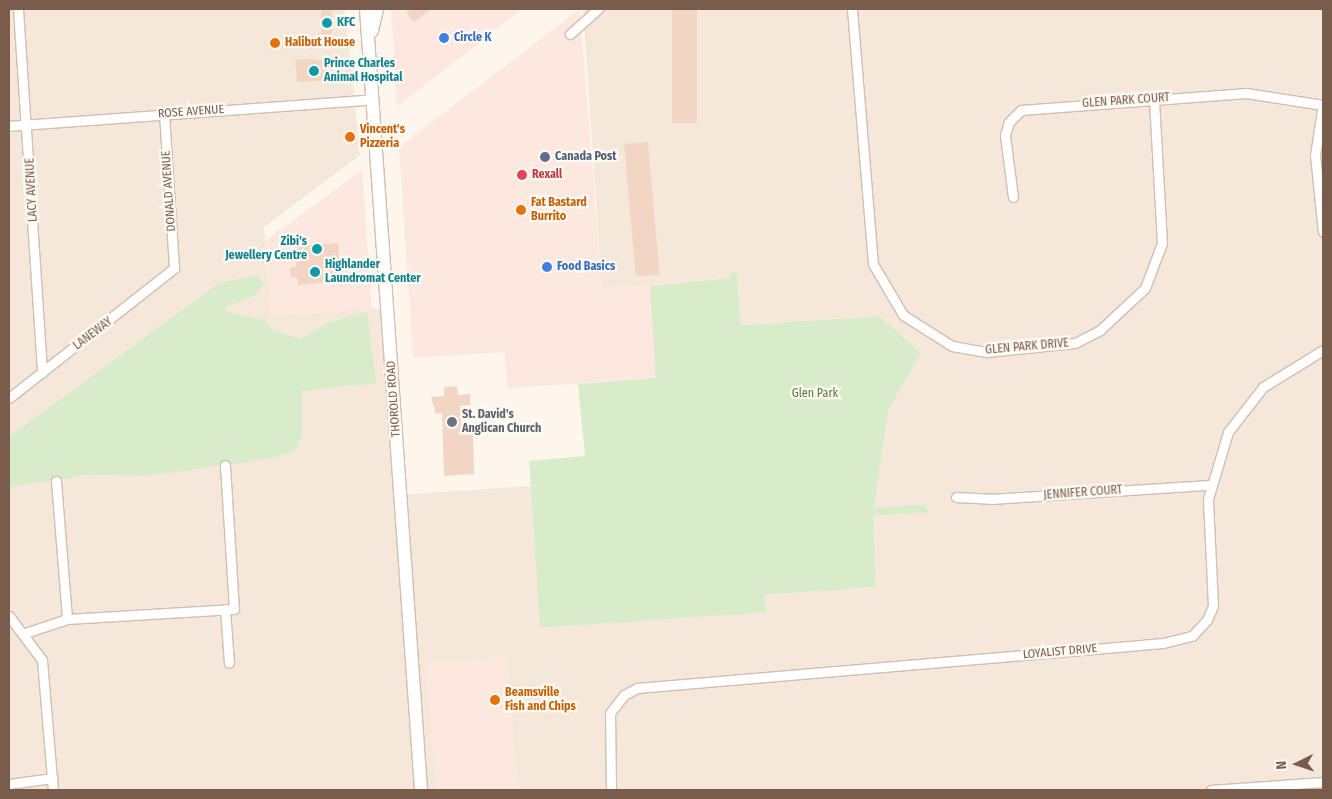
<!DOCTYPE html>
<html>
<head>
<meta charset="utf-8">
<style>
	body { margin:0 }
	#map { position:relative; width:1332px; height:799px; overflow:hidden; background:#fdf6ec; font-family:"Fira Sans Condensed",sans-serif }
	div>[style] { position:absolute }
	.residential>* { inset:0; background:#f5e8da }
	.commercial>* { inset:0; background:#fde8e0; transform-origin:0 0 }
	.green>* { inset:0; background:#d8ecc9 }
	.building>* { inset:0; background:#f3d5c3; transform-origin:0 0 }
	.roads { filter:drop-shadow(1px 0 #d1beb0) drop-shadow(-1px 0 #d1beb0) drop-shadow(0 1px #d1beb0) drop-shadow(0 -1px #d1beb0) }
	.street>* { height:9px; margin:-4.5px; padding:0 4.5px; transform-origin:4.5px; border-radius:4.5px; background:#fff }
	.secondary>* { height:12px; margin:-6px; padding:0 6px; transform-origin:6px; border-radius:6px; background:#fff }
	.dots>* { width:14px; height:14px; translate:-50% -50%; box-sizing:border-box; border:2px solid #fffaf3; border-radius:50% }
	span { translate:-50% -50%; white-space:nowrap; text-align:center; line-height:1.15; -webkit-text-stroke:4.5px #fffaf3; paint-order:stroke }
	.culture-label { font-size:12px; color:#0d838f; font-weight:700 }
	.left { translate:0 -50%; text-align:left }
	.right { translate:-100% -50%; text-align:right }
	.shop-label { font-size:12px; color:#366cbe; font-weight:700 }
	.food-label { font-size:12px; color:#c56008; font-weight:700 }
	.street-label { font-size:12px; color:#7a5c4d }
	.service-label { font-size:12px; color:#4e5e75; font-weight:700 }
	.health-label { font-size:12px; color:#be3a42; font-weight:700 }
	.park-label { font-size:12px; color:#537a41 }
	.worship-label { font-size:12px; color:#5b616d; font-weight:700 }
	.frame { position:absolute; inset:0; border:10px solid #7a5c4d; pointer-events:none }
	.north { position:absolute; left:1272px; top:739px; width:50px; height:50px; -webkit-text-stroke:4px #fffaf3; paint-order:stroke; rotate:266deg; font-size:14px; font-weight:700; line-height:20px; text-align:center; color:#7a5c4d }
	.north::after { content:''; display:block; margin:auto; width:18px; height:22px; background:#7a5c4d; clip-path:polygon(50% 0,100% 100%,50% 72%,0 100%) }
</style>
</head>
<body>
<div id="map">
	<div class="residential">
		<i style="clip-path:polygon(9px 9px,345px 9px,360px 155px,264px 227px,271px 315px,387px 308px,400px 495px,587px 482px,766px 612px,765px 595px,876px 587px,874px 491px,888px 411px,921px 353px,878px 316px,741px 325px,737px 273px,731px 278px,602px 289px,583px 9px,1323px 9px,1323px 790px,9px 790px)"></i>
	</div>
	<div class="commercial">
		<i style="clip-path:polygon(391px 9px,522px 9px,397px 107px)"></i>
		<i style="clip-path:polygon(580px 9px,602px 288px,731px 278px,739px 373px,507px 388px,504px 352px,413px 358px,399px 147px)"></i>
		<i style="clip-path:polygon(362px 170px,372px 309px,271px 316px,265px 241px)"></i>
		<i style="left:507px;top:656px;width:134px;height:82px;rotate:85deg"></i>
	</div>
	<div class="green">
		<i style="clip-path:polygon(737px 272px,741px 325px,879px 316px,921px 353px,888px 411px,874px 508px,925px 505px,928px 512px,874px 516px,876px 587px,765px 595px,766px 612px,540px 628px,529px 461px,585px 456px,578px 384px,656px 378px,650px 286px,730px 278px,730px 273px)"></i>
		<i style="clip-path:polygon(258px 275px,263px 284px,256px 295px,225px 307px,227px 312px,264px 320px,272px 330px,301px 339px,330px 322px,367px 312px,376px 383px,302px 391px,302px 436px,295px 451px,273px 458px,145px 476px,87px 475px,9px 487px,9px 437px,219px 283px)"></i>
	</div>
	<div class="building">
		<i style="left:321px;top:9px;width:11px;height:30px"></i>
		<i style="clip-path:polygon(412px 9px,431px 9px,414px 22px,406px 13px)"></i>
		<i style="left:672px;top:9px;width:25px;height:114px"></i>
		<i style="clip-path:polygon(309px 59px,331px 61px,332px 80px,297px 82px,295px 60px)"></i>
		<i style="left:648px;top:142px;width:133px;height:24px;rotate:85deg"></i>
		<i style="clip-path:polygon(338px 243px,341px 281px,298px 285px,297px 277px,291px 277px,290px 267px,296px 267px,295px 246px)"></i>
		<i style="clip-path:polygon(457px 386px,458px 395px,470px 394px,470px 405px,460px 406px,462px 432px,473px 431px,474px 474px,444px 476px,442px 413px,436px 414px,431px 397px,444px 396px,444px 387px)"></i>
	</div>
	<div class="roads">
		<div class="street">
			<i style="left:18px;top:9px;width:364px;rotate:86.2deg"></i>
			<i style="left:852px;top:9px;width:256px;rotate:85.3deg"></i>
			<i style="left:873px;top:264px;width:59px;rotate:59.5deg"></i>
			<i style="left:903px;top:315px;width:58px;rotate:32.3deg"></i>
			<i style="left:952px;top:346px;width:36px;rotate:10deg"></i>
			<i style="left:987px;top:352px;width:88px;rotate:-5.8deg"></i>
			<i style="left:1075px;top:343px;width:28px;rotate:-27deg"></i>
			<i style="left:1100px;top:330px;width:62px;rotate:-43deg"></i>
			<i style="left:1145px;top:288px;width:48px;rotate:-69.3deg"></i>
			<i style="left:1162px;top:243px;width:144px;rotate:-93.2deg"></i>
			<i style="left:570px;top:34px;width:38px;rotate:-42deg"></i>
			<i style="left:1323px;top:104px;width:52px;rotate:98.9deg"></i>
			<i style="left:1315px;top:155px;width:77px;rotate:84.1deg"></i>
			<i style="left:9px;top:126px;width:365px;rotate:-4.2deg"></i>
			<i style="left:1013px;top:197px;width:63px;rotate:-97.4deg"></i>
			<i style="left:1005px;top:135px;width:14px;rotate:-73deg"></i>
			<i style="left:1009px;top:122px;width:17px;rotate:-45deg"></i>
			<i style="left:1021px;top:110px;width:226px;rotate:-4.3deg"></i>
			<i style="left:1246px;top:93px;width:78px;rotate:8.9deg"></i>
			<i style="left:9px;top:398px;width:210px;rotate:-38.2deg"></i>
			<i style="left:174px;top:268px;width:155px;rotate:-93.7deg"></i>
			<i style="left:56px;top:481px;width:138px;rotate:85.4deg"></i>
			<i style="left:956px;top:497px;width:35px;rotate:3deg"></i>
			<i style="left:991px;top:499px;width:219px;rotate:-3.7deg"></i>
			<i style="left:225px;top:609px;width:54px;rotate:85.8deg"></i>
			<i style="left:9px;top:616px;width:55px;rotate:53.1deg"></i>
			<i style="left:42px;top:660px;width:130px;rotate:85.2deg"></i>
			<i style="left:25px;top:633px;width:44px;rotate:-18.4deg"></i>
			<i style="left:67px;top:619px;width:167px;rotate:-3.4deg"></i>
			<i style="left:234px;top:609px;width:144px;rotate:-93.6deg"></i>
			<i style="left:9px;top:784px;width:44px;rotate:-7.8deg"></i>
			<i style="left:611px;top:790px;width:77px;rotate:-90.7deg"></i>
			<i style="left:610px;top:713px;width:23px;rotate:-52deg"></i>
			<i style="left:624px;top:695px;width:15px;rotate:-28deg"></i>
			<i style="left:637px;top:688px;width:528px;rotate:-4.89deg"></i>
			<i style="left:1163px;top:643px;width:30px;rotate:-14deg"></i>
			<i style="left:1192px;top:636px;width:22px;rotate:-47deg"></i>
			<i style="left:1207px;top:620px;width:15px;rotate:-67deg"></i>
			<i style="left:1213px;top:606px;width:107px;rotate:-92.7deg"></i>
			<i style="left:1208px;top:499px;width:70px;rotate:-73.4deg"></i>
			<i style="left:1228px;top:432px;width:57px;rotate:-52.1deg"></i>
			<i style="left:1263px;top:387px;width:70px;rotate:-31.7deg"></i>
			<i style="left:1211px;top:790px;width:112px;rotate:-4.1deg"></i>
		</div>
		<div class="secondary">
			<i style="left:366px;top:9px;width:783px;rotate:85.97deg"></i>
			<i style="left:372px;top:31px;width:23px;rotate:-77deg"></i>
		</div>
	</div>
	<div class="dots">
		<i style="left:327px;top:23px;background:#0f9aa8"></i>
		<i style="left:444px;top:38px;background:#3f7fe0"></i>
		<i style="left:275px;top:43px;background:#e8710a"></i>
		<i style="left:314px;top:71px;background:#0f9aa8"></i>
		<i style="left:350px;top:137px;background:#e8710a"></i>
		<i style="left:545px;top:157px;background:#5c6f8a"></i>
		<i style="left:522px;top:175px;background:#e0444e"></i>
		<i style="left:521px;top:210px;background:#e8710a"></i>
		<i style="left:317px;top:249px;background:#0f9aa8"></i>
		<i style="left:547px;top:267px;background:#3f7fe0"></i>
		<i style="left:315px;top:272px;background:#0f9aa8"></i>
		<i style="left:452px;top:422px;background:#6b7280"></i>
		<i style="left:495px;top:700px;background:#e8710a"></i>
	</div>
	<div class="culture-label">
		<span class="left" style="left:337px;top:23px">KFC</span>
		<span class="left" style="left:324px;top:71px">Prince Charles<br>Animal Hospital</span>
		<span class="right" style="left:307px;top:249px">Zibi's<br>Jewellery Centre</span>
		<span class="left" style="left:325px;top:272px">Highlander<br>Laundromat Center</span>
	</div>
	<div class="shop-label">
		<span class="left" style="left:454px;top:38px">Circle K</span>
		<span class="left" style="left:557px;top:267px">Food Basics</span>
	</div>
	<div class="food-label">
		<span class="left" style="left:285px;top:43px">Halibut House</span>
		<span class="left" style="left:360px;top:137px">Vincent's<br>Pizzeria</span>
		<span class="left" style="left:531px;top:210px">Fat Bastard<br>Burrito</span>
		<span class="left" style="left:505px;top:700px">Beamsville<br>Fish and Chips</span>
	</div>
	<div class="street-label">
		<span style="left:1126px;top:101px;rotate:-4deg">GLEN PARK COURT</span>
		<span style="left:191px;top:112px;rotate:-4deg">ROSE AVENUE</span>
		<span style="left:32px;top:190px;rotate:-93deg">LACY AVENUE</span>
		<span style="left:169px;top:191px;rotate:-94deg">DONALD AVENUE</span>
		<span style="left:93px;top:334px;rotate:-37deg">LANEWAY</span>
		<span style="left:1027px;top:347px;rotate:-5deg">GLEN PARK DRIVE</span>
		<span style="left:394px;top:399px;rotate:-94deg">THOROLD ROAD</span>
		<span style="left:1083px;top:493px;rotate:-4deg">JENNIFER COURT</span>
		<span style="left:1060px;top:652px;rotate:-5deg">LOYALIST DRIVE</span>
	</div>
	<div class="service-label">
		<span class="left" style="left:555px;top:157px">Canada Post</span>
	</div>
	<div class="health-label">
		<span class="left" style="left:532px;top:175px">Rexall</span>
	</div>
	<div class="park-label">
		<span style="left:815px;top:394px">Glen Park</span>
	</div>
	<div class="worship-label">
		<span class="left" style="left:462px;top:422px">St. David's<br>Anglican Church</span>
	</div>
	<div class="frame"></div>
	<div class="north">N</div>
</div>
</body>
</html>
